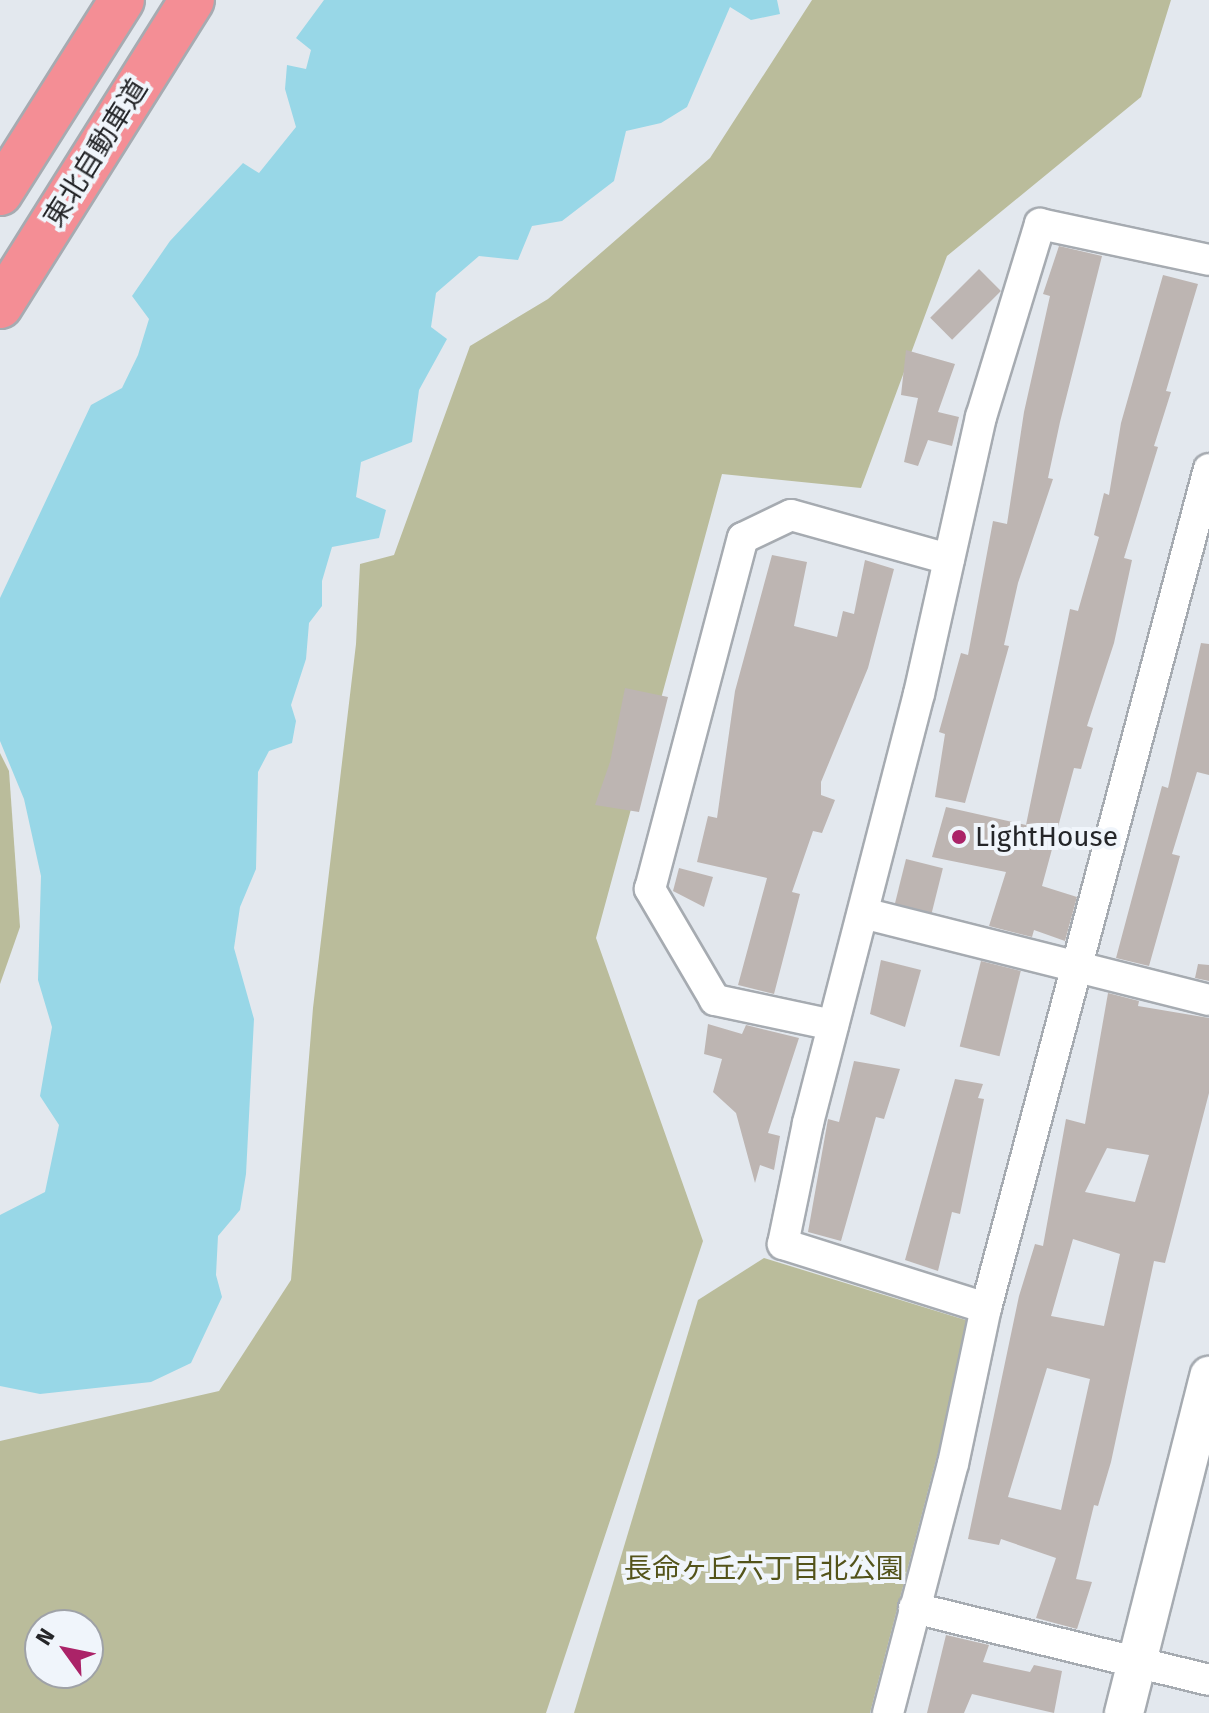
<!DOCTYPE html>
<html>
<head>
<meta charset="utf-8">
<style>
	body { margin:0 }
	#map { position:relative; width:1209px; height:1713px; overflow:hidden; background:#e3e8ee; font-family:"Fira Sans","Noto Sans JP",sans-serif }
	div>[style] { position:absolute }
	.green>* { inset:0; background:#babc9b }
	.water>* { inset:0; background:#98d7e7 }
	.building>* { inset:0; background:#bdb5b2; transform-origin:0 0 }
	.roads { filter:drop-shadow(2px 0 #a6abb1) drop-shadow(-2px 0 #a6abb1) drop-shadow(0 2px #a6abb1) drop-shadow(0 -2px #a6abb1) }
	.minor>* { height:30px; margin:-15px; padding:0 15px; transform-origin:15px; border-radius:15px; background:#fff }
	.tertiary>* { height:38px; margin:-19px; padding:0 19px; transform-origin:19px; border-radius:19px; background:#fff }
	.motorway>* { height:44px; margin:-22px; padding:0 22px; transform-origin:22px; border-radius:22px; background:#f48e95 }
	.dots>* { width:22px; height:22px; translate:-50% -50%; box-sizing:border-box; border:4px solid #f0f5fb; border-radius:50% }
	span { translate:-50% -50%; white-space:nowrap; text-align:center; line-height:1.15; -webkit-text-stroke:8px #f0f5fb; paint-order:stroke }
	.street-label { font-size:28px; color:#252629 }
	.poi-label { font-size:28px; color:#252629 }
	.left { translate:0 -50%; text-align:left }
	.park-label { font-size:28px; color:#53531a }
	.north { position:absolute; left:24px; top:1609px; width:80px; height:80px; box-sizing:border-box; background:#f0f5fb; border:2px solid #9fa2a7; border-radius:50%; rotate:303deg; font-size:22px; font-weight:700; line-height:32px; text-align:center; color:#252629 }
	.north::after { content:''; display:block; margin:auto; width:28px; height:36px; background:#ab2368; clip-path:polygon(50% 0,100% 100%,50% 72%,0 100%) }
</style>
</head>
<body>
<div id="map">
	<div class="green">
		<i style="clip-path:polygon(evenodd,812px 0,1171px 0,1141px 97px,947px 256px,861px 488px,722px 474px,596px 938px,703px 1241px,546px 1713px,0 1713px,0 1441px,219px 1391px,291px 1280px,313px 1008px,356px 644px,360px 564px,394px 555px,470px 346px,548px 299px,710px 158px,812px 0,40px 1625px,88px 1625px,88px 1673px,40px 1673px,40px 1625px)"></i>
		<i style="clip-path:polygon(0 753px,9px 771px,20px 927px,0 984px)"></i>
		<i style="clip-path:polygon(764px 1258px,972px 1322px,870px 1713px,574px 1713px,698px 1300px)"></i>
	</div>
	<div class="water">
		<i style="clip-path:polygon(324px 0,777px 0,780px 14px,751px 20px,730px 7px,687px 107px,661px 123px,626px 131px,614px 181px,562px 221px,532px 226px,518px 260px,479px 256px,436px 293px,431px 327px,447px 339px,419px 390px,412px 442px,361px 462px,356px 497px,386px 510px,379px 538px,332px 547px,322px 581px,322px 606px,309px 623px,306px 659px,291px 705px,296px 721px,292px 743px,269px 751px,258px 772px,256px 869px,240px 907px,234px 948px,254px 1019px,246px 1174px,240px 1210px,218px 1236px,216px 1275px,222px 1297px,191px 1363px,151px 1382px,40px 1394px,0 1386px,0 1215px,45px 1192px,59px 1125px,40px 1096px,52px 1027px,38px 980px,41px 876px,24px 799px,0 741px,0 598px,91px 405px,122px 388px,138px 355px,149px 319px,132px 296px,170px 241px,243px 163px,259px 173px,296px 127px,285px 89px,287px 65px,306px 69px,311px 50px,296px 38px)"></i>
	</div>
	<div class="building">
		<i style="clip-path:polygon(1059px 246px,1102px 256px,1060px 422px,1048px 478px,1053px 479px,1018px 583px,1004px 645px,1009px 646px,965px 803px,935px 797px,945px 734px,939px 732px,961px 653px,968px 655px,993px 521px,1007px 524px,1024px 412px,1050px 296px,1043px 294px)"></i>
		<i style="left:979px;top:269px;width:31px;height:69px;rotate:45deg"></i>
		<i style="clip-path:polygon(1163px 275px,1198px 284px,1166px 391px,1171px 392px,1154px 446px,1158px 447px,1124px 558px,1132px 560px,1114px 643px,1087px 726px,1093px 728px,1081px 769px,1074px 768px,1042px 886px,1077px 897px,1065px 941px,1034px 930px,1032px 937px,989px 926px,1006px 872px,932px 857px,946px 807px,1026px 825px,1070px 609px,1078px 611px,1099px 537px,1094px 535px,1104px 493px,1109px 495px,1121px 423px)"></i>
		<i style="clip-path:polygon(906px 350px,955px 364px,938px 412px,959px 417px,952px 446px,928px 440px,918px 466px,904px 462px,918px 398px,901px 395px)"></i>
		<i style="clip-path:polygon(772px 555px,807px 562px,794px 626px,837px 637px,843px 611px,854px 614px,865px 560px,894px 569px,868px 668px,821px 782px,821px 795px,835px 800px,822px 833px,813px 831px,792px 892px,800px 894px,774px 994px,738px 985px,767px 878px,697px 862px,708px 816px,717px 818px,735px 691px)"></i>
		<i style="clip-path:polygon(1201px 643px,1209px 644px,1209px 775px,1197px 772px,1172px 854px,1180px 856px,1149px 966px,1116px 958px,1162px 786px,1168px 788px)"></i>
		<i style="clip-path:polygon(625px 688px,668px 697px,639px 812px,595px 805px,610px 762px)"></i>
		<i style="left:906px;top:859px;width:38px;height:46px;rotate:14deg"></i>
		<i style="clip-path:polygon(679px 868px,713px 877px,704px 907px,673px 891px)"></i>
		<i style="clip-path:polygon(881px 960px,921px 970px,905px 1027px,870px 1014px)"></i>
		<i style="left:981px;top:961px;width:41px;height:88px;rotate:14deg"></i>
		<i style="clip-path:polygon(1198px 964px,1209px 965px,1209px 981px,1195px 978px)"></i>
		<i style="clip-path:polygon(evenodd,1108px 993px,1139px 1001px,1138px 1006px,1209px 1018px,1209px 1093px,1165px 1263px,1154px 1261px,1111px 1462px,1098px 1506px,1094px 1505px,1076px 1579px,1092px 1582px,1077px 1629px,1036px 1618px,1056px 1558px,1001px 1539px,999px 1545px,968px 1539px,1019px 1296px,1035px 1244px,1043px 1246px,1066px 1119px,1085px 1124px,1108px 993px,1107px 1148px,1149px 1155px,1135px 1202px,1085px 1192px,1107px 1148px,1108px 993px,1073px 1239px,1120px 1254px,1104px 1326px,1051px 1316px,1073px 1239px,1108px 993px,1047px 1368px,1090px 1379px,1061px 1510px,1008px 1497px,1047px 1368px)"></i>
		<i style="clip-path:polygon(708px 1024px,742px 1034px,746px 1025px,799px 1038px,768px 1133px,780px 1136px,774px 1170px,760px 1165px,755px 1183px,736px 1113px,713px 1092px,722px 1059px,704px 1054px)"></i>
		<i style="clip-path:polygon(854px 1061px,900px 1069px,884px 1119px,876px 1117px,841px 1241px,808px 1232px,828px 1119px,839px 1122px)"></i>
		<i style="clip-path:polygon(955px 1079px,983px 1084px,978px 1098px,984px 1099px,960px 1214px,952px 1212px,938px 1271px,905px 1260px)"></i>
		<i style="clip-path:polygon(946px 1635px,989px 1645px,983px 1662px,1030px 1672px,1034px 1665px,1062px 1671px,1054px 1713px,972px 1694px,964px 1713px,927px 1713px)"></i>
	</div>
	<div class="roads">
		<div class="minor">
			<i style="left:863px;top:913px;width:357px;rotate:14.1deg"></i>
			<i style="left:833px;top:1025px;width:121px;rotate:-168deg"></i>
			<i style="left:715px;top:1000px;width:129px;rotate:-120.4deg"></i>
			<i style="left:650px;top:889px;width:363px;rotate:-75.2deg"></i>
			<i style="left:743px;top:538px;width:53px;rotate:-25.6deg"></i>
			<i style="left:791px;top:515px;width:164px;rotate:15.6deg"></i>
			<i style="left:986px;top:1308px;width:213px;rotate:-162.5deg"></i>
			<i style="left:783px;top:1244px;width:124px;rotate:-78.3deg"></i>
			<i style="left:808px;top:1123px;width:443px;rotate:-75.5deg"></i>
			<i style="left:919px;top:694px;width:284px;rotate:-77.4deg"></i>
			<i style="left:981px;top:417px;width:202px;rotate:-73deg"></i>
			<i style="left:1040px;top:224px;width:173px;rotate:12deg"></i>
			<i style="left:914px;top:1608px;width:304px;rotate:13.7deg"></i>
			<i style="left:888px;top:1713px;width:257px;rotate:-75.4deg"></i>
			<i style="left:953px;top:1464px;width:159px;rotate:-78.1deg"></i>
			<i style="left:986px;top:1308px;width:868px;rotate:-75.12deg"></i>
		</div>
		<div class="tertiary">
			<i style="left:1124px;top:1713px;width:348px;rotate:-75.8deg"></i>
		</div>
		<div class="motorway">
			<i style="left:0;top:193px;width:228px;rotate:-57.7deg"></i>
			<i style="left:0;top:306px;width:361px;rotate:-57.9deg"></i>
		</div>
	</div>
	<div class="dots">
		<i style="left:959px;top:837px;background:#ab2368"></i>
	</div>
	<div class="street-label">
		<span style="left:96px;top:153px;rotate:-58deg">東北自動車道</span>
	</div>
	<div class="poi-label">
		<span class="left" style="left:975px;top:837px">LightHouse</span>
	</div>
	<div class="park-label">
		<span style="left:764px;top:1569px">長命ヶ丘六丁目北公園</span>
	</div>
	<div class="north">N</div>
</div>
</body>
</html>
